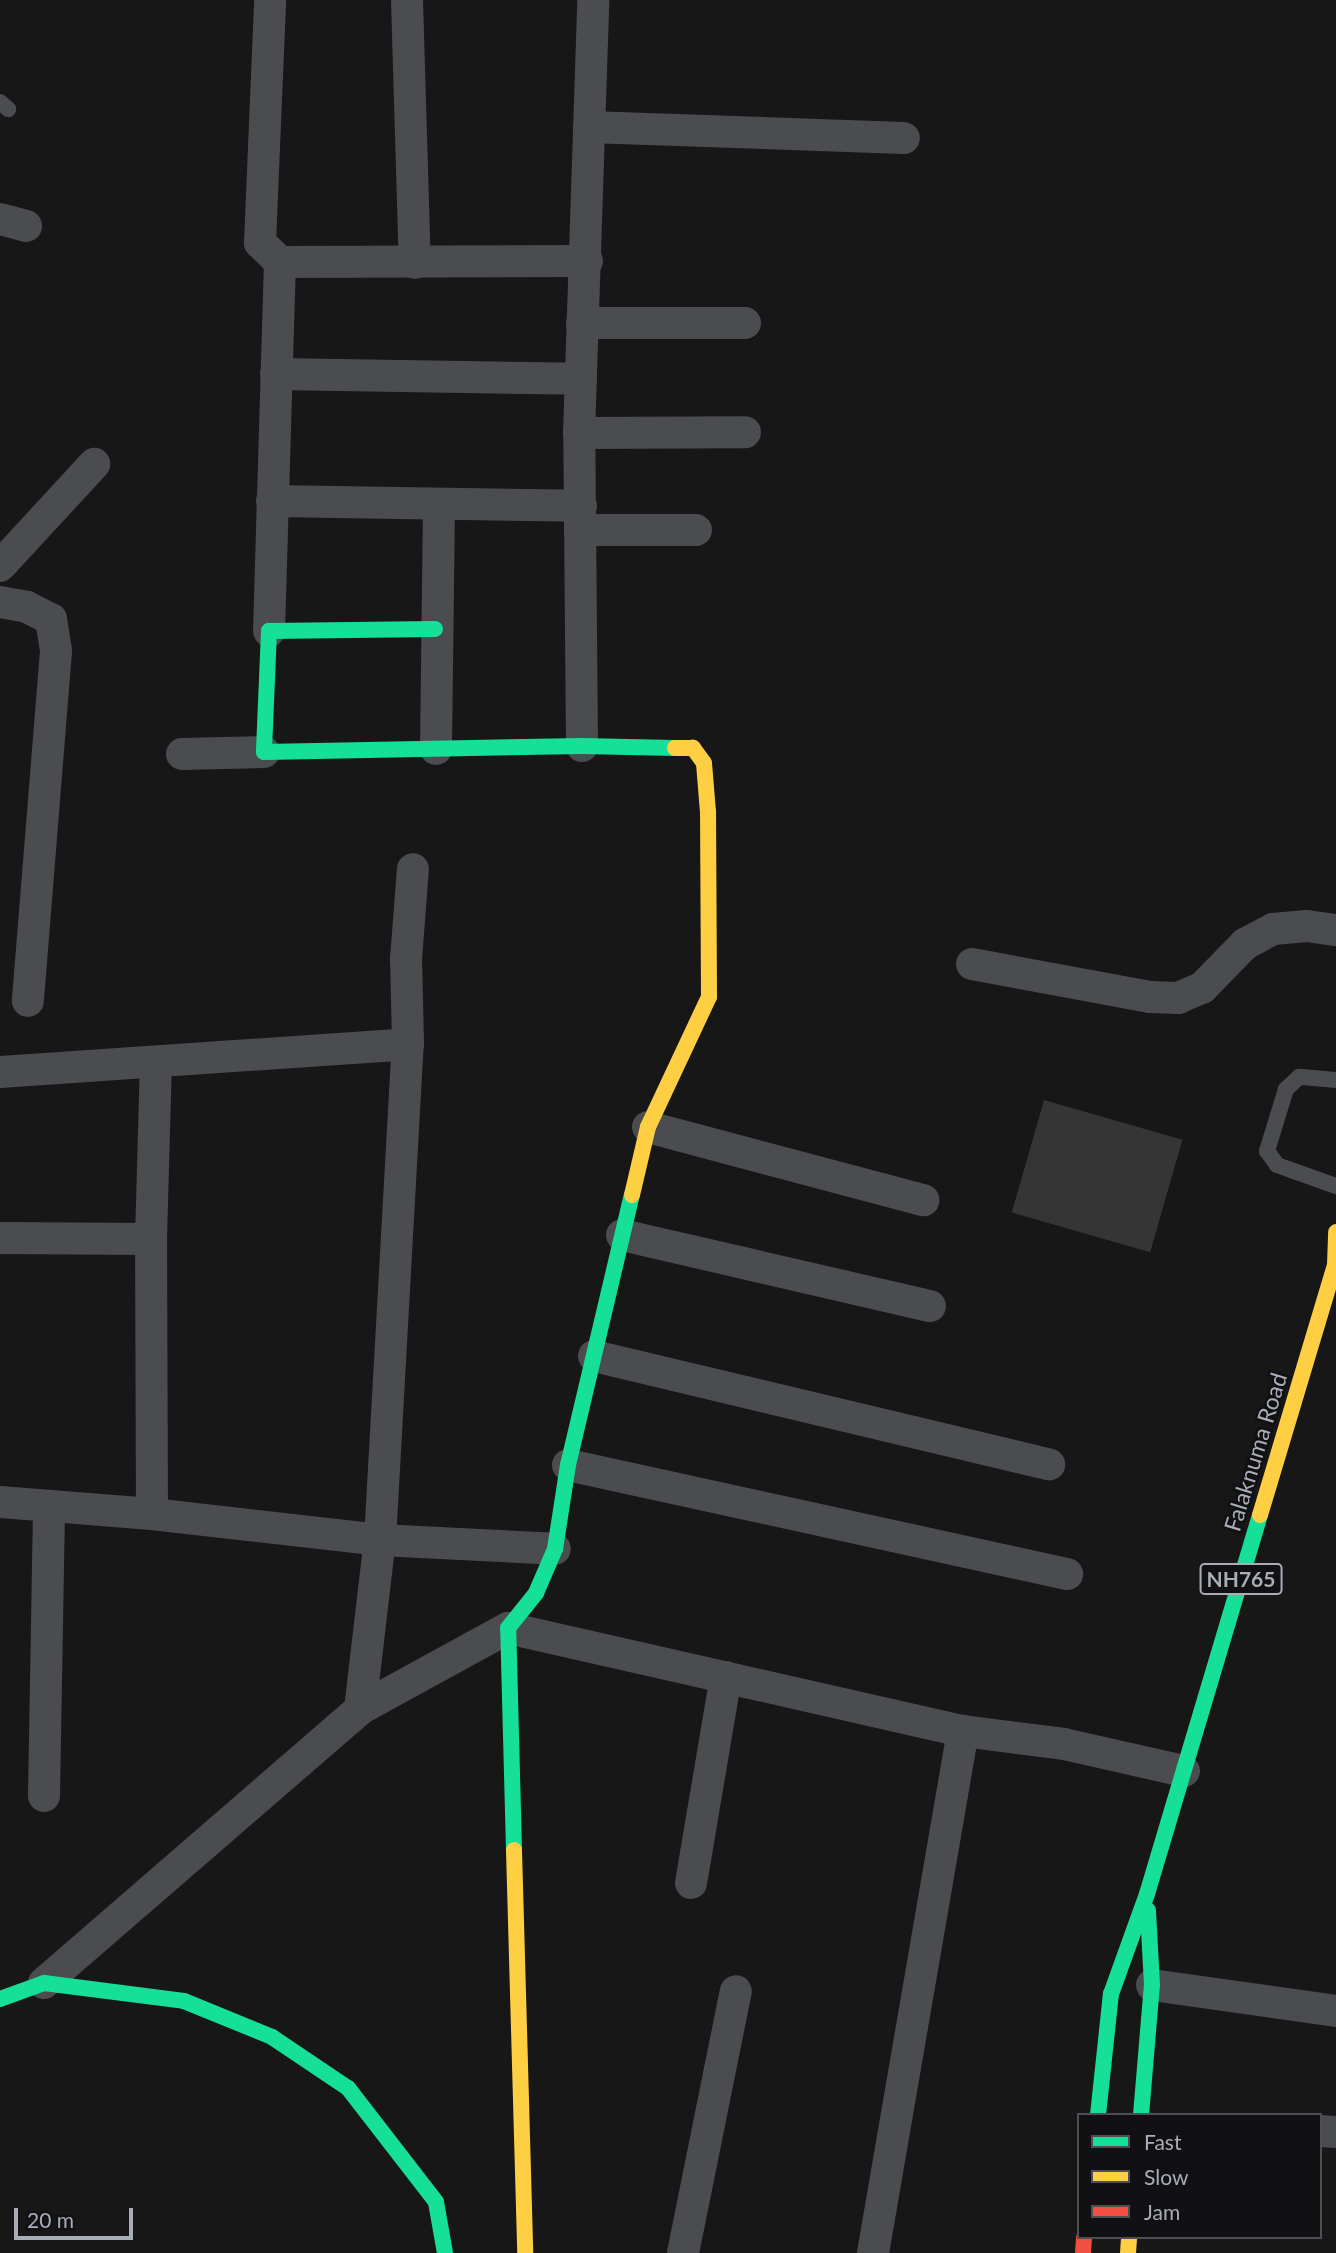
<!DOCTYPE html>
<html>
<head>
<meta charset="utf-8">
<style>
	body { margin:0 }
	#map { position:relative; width:1336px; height:2253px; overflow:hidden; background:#171717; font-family:Lato,sans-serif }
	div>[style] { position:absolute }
	.building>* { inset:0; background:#353536; transform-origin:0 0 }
	.lane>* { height:16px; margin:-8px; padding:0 8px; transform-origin:8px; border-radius:8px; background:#4b4c50 }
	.street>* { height:32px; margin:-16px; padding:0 16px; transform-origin:16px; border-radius:16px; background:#4b4c50 }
	.fast>* { height:16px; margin:-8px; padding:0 8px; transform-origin:8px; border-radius:8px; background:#16e098 }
	.slow>* { height:16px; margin:-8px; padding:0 8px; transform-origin:8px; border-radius:8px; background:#ffcf43 }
	.jam>* { height:16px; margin:-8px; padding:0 8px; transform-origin:8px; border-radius:8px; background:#f24e42 }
	span { translate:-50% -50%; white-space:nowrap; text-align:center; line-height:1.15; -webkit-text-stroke:5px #111113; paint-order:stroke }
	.shield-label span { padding:2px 5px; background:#111113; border:2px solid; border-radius:5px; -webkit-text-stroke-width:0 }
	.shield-label { font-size:21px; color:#a8adb8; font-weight:700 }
	.street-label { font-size:23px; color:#a8adb8 }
	.legend { position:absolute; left:1077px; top:2113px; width:245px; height:126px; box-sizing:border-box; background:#111113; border:2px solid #4d4f55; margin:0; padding:9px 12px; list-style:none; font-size:21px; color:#a8adb8 }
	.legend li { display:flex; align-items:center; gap:14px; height:35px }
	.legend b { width:35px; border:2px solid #4d4f55 }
	.scale { position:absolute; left:14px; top:2208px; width:119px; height:32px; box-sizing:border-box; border:4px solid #a8adb8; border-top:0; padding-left:9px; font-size:21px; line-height:24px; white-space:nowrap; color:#a8adb8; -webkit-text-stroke:5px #111113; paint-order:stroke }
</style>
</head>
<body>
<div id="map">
	<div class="building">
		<i style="left:1044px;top:1100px;width:144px;height:117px;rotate:16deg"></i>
	</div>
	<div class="lane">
		<i style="left:0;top:102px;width:11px;rotate:41deg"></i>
		<i style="left:1336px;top:1080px;width:37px;rotate:-175deg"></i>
		<i style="left:1299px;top:1077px;width:18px;rotate:137deg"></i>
		<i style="left:1286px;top:1089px;width:65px;rotate:107deg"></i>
		<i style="left:1267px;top:1151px;width:17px;rotate:54deg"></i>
		<i style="left:1277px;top:1165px;width:63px;rotate:19.6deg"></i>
	</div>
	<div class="street">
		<i style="left:407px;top:0;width:263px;rotate:88.3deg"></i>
		<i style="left:589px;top:127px;width:315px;rotate:2deg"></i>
		<i style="left:0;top:219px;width:27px;rotate:15deg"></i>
		<i style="left:280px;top:262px;width:307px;rotate:-0.2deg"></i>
		<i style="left:582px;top:323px;width:163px"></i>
		<i style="left:276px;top:374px;width:305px;rotate:0.9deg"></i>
		<i style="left:579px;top:433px;width:166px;rotate:-0.3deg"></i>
		<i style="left:272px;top:501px;width:309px;rotate:0.9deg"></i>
		<i style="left:580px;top:530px;width:116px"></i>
		<i style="left:0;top:566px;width:139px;rotate:-47.3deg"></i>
		<i style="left:0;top:602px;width:27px;rotate:10deg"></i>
		<i style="left:27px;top:607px;width:27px;rotate:27deg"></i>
		<i style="left:51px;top:619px;width:32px;rotate:81deg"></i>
		<i style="left:56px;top:651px;width:351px;rotate:94.6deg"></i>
		<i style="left:269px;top:631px;width:369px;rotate:-88.3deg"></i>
		<i style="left:280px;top:262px;width:28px;rotate:-136deg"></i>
		<i style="left:260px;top:243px;width:243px;rotate:-87.6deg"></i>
		<i style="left:582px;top:746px;width:313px;rotate:-90.5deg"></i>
		<i style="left:579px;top:433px;width:433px;rotate:-88.1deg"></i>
		<i style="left:436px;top:749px;width:244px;rotate:-89.3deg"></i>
		<i style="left:182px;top:754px;width:82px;rotate:-1.4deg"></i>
		<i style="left:972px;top:964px;width:181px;rotate:10.5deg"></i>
		<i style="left:1150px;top:997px;width:28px;rotate:2deg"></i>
		<i style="left:1178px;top:998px;width:26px;rotate:-23deg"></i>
		<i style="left:1202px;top:988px;width:62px;rotate:-45.7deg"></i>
		<i style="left:1245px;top:944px;width:32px;rotate:-28deg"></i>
		<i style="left:1273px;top:929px;width:34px;rotate:-5deg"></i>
		<i style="left:1307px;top:926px;width:29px;rotate:8deg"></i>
		<i style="left:0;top:1072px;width:409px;rotate:-3.9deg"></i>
		<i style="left:648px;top:1127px;width:285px;rotate:14.9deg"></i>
		<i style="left:622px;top:1235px;width:316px;rotate:13deg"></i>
		<i style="left:0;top:1238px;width:151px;rotate:0.4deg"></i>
		<i style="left:594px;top:1356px;width:468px;rotate:13.4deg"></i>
		<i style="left:568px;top:1465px;width:511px;rotate:12.32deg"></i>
		<i style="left:0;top:1502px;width:152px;rotate:4.5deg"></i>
		<i style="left:152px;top:1514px;width:229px;rotate:6.5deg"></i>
		<i style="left:380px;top:1540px;width:175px;rotate:2.9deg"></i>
		<i style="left:152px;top:1514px;width:275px;rotate:-90.2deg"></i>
		<i style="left:151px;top:1239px;width:176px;rotate:-88.4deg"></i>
		<i style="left:360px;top:1709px;width:170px;rotate:-83.3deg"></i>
		<i style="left:380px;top:1540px;width:497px;rotate:-86.8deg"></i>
		<i style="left:408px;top:1044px;width:85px;rotate:-91.3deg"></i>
		<i style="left:406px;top:959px;width:90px;rotate:-85.6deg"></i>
		<i style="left:44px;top:1796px;width:290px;rotate:-89deg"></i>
		<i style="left:691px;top:1883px;width:209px;rotate:-80.4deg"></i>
		<i style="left:44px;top:1983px;width:418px;rotate:-40.9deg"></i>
		<i style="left:360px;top:1709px;width:169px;rotate:-28.7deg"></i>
		<i style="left:508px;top:1628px;width:467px;rotate:12.8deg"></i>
		<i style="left:963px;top:1731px;width:102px;rotate:7.3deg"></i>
		<i style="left:1064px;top:1744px;width:123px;rotate:12.7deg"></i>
		<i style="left:1152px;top:1985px;width:186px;rotate:8deg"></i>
		<i style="left:1320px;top:2131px;width:16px;rotate:4deg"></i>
		<i style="left:683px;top:2253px;width:267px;rotate:-78.6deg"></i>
		<i style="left:873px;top:2253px;width:530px;rotate:-80.22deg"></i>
	</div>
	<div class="fast">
		<i style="left:435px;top:629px;width:166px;rotate:179.3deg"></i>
		<i style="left:269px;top:631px;width:121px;rotate:92.4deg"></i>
		<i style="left:264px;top:752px;width:318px;rotate:-1.1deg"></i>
		<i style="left:582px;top:746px;width:93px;rotate:1.2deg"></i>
		<i style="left:514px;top:1850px;width:222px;rotate:-91.5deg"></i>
		<i style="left:508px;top:1628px;width:45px;rotate:-51.3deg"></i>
		<i style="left:536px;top:1593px;width:48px;rotate:-66.6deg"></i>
		<i style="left:555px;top:1549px;width:85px;rotate:-81.2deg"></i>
		<i style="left:568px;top:1465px;width:277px;rotate:-76.7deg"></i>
		<i style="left:0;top:1999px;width:47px;rotate:-20deg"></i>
		<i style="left:44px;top:1983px;width:141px;rotate:7.3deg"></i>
		<i style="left:184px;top:2001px;width:95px;rotate:22.2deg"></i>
		<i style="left:272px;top:2037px;width:92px;rotate:33.9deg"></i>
		<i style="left:348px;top:2088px;width:144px;rotate:52.3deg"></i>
		<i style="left:436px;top:2202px;width:52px;rotate:80deg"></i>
		<i style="left:1098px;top:2115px;width:122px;rotate:-83.9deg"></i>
		<i style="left:1111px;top:1994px;width:106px;rotate:-70.2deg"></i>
		<i style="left:1147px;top:1894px;width:395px;rotate:-73.4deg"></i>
		<i style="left:1141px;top:2115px;width:130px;rotate:-85.2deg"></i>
		<i style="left:1152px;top:1985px;width:75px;rotate:-93.1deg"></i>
	</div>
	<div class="slow">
		<i style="left:632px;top:1195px;width:70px;rotate:-76.8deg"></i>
		<i style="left:648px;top:1127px;width:144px;rotate:-64.9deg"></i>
		<i style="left:709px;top:997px;width:185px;rotate:-90.3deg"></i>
		<i style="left:708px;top:812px;width:49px;rotate:-94.7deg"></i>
		<i style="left:704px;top:763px;width:19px;rotate:-126deg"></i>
		<i style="left:693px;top:748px;width:18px;rotate:180deg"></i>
		<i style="left:1260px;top:1515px;width:261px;rotate:-73.3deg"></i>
		<i style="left:1335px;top:1265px;width:33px;rotate:-88deg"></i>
		<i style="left:514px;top:1850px;width:403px;rotate:88.4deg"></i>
		<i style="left:1128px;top:2253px;width:16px;rotate:-86deg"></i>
	</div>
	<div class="jam">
		<i style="left:1083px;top:2253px;width:16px;rotate:-86deg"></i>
	</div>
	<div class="shield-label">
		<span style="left:1241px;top:1579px">NH765</span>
	</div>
	<div class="street-label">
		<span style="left:1255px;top:1452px;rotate:-73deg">Falaknuma Road</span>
	</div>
	<ul class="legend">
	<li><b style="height:9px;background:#16e098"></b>Fast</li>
	<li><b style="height:9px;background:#ffcf43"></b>Slow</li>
	<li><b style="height:9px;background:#f24e42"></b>Jam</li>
	</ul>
	<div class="scale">20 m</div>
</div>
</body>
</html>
